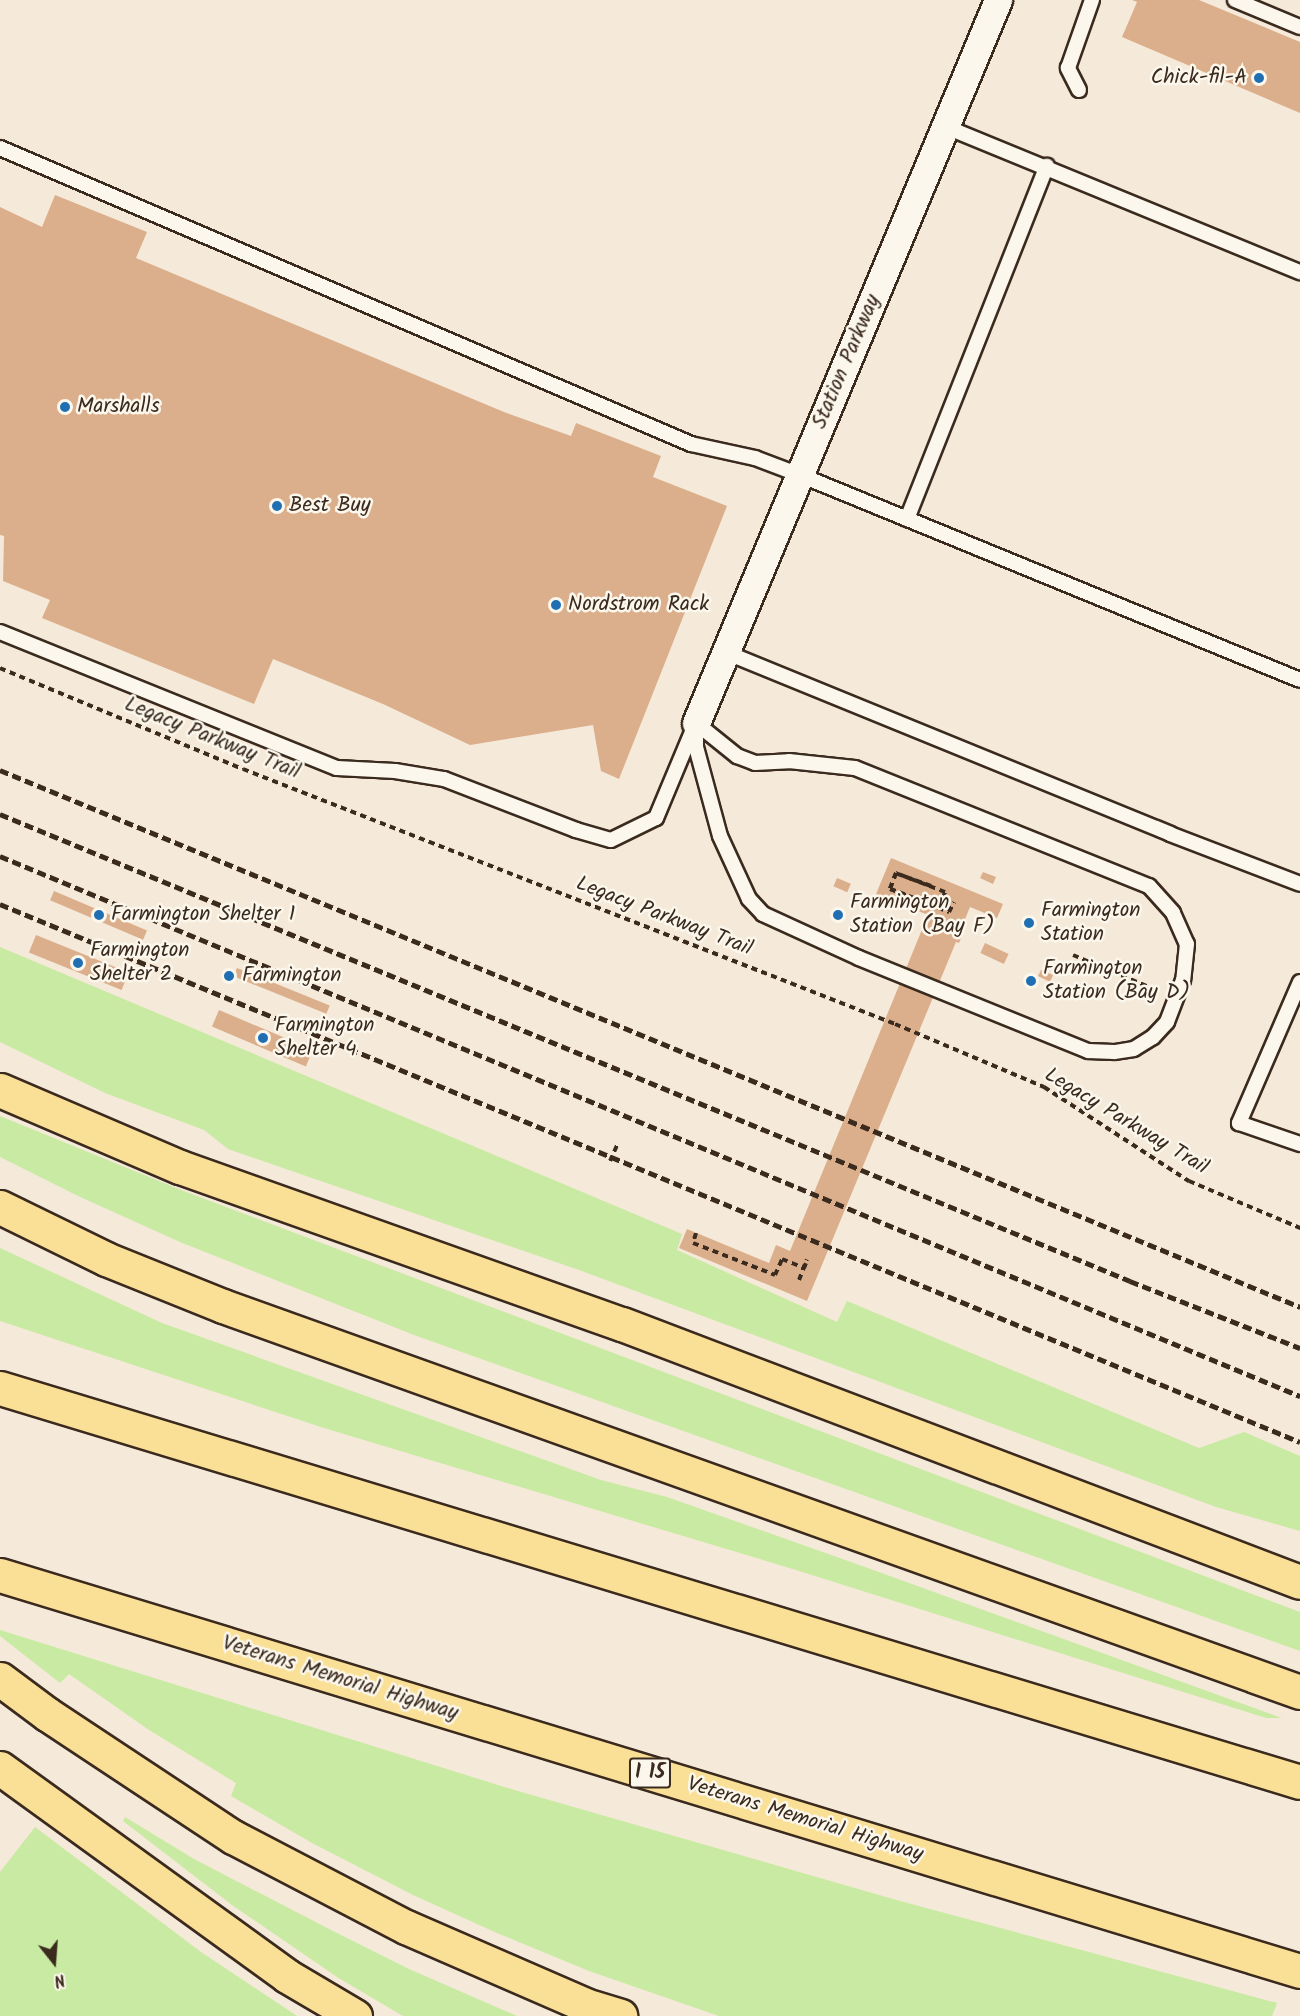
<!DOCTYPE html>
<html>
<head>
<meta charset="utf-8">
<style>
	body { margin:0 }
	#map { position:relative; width:1300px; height:2016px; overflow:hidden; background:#f5e9d9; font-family:Kalam,sans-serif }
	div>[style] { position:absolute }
	.green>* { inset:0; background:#c9eaa2 }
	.building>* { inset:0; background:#dbaf8c; transform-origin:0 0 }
	.path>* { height:4px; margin-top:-2px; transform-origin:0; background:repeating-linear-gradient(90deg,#3b2a1e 0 6px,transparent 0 10.5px) }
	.roads { filter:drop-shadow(2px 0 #3b2a1e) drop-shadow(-2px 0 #3b2a1e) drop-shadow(0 2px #3b2a1e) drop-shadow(0 -2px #3b2a1e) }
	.service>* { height:14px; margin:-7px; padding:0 7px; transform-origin:7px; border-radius:7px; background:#fbf7ec }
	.minor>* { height:27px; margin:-13.5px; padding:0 13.5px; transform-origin:13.5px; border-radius:13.5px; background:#fbf7ec }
	.motorway>* { height:33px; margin:-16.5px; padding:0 16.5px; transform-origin:16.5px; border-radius:16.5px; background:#fadf96 }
	.rail>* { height:4.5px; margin-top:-2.25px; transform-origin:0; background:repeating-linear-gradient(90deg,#3b2a1e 0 9px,transparent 0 13.5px) }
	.dots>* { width:16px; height:16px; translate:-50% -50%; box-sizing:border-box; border:3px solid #fbf7ec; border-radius:50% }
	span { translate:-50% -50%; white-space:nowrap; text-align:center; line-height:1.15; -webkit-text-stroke:5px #fbf7ec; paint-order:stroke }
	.shield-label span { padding:2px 4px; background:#fbf7ec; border:2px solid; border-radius:4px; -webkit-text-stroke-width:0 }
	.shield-label { font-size:20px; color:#3b2a1e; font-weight:700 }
	.poi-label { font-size:21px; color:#3b2a1e }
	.right { translate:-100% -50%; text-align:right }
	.left { translate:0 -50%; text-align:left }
	.street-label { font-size:21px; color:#3b2a1e }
	.north { position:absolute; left:24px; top:1932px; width:60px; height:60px; -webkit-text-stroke:4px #fbf7ec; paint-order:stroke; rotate:163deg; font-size:16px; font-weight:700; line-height:24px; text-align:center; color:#3b2a1e }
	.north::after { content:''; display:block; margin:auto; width:21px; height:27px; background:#3b2a1e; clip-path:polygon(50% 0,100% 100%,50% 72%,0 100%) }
</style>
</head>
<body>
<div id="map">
	<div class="green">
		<i style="clip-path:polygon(0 947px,682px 1234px,677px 1250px,837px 1322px,847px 1301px,1199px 1448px,1244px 1432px,1300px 1456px,1300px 1531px,1216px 1507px,579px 1270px,228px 1149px,204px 1130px,105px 1093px,0 1042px)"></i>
		<i style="clip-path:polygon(0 1116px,181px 1190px,1300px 1612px,1300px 1651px,414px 1335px,180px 1242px,78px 1196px,0 1157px)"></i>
		<i style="clip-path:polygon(0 1248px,162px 1323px,601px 1480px,667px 1497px,865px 1567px,1282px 1718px,1266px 1718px,796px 1570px,324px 1428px,0 1321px)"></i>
		<i style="clip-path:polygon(0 1630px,511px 1789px,893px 1899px,1277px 2003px,1272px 2016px,719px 2016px,589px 1971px,497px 1933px,413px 1895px,312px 1843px,231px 1796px,236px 1783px,149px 1730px,69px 1674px,60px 1683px,0 1636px)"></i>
		<i style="clip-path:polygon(125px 1817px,194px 1859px,331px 1930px,409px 1969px,517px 2016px,403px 2016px,337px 1977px,232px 1905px,123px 1821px)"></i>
		<i style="clip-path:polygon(35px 1827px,201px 1952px,297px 2016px,0 2016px,0 1872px)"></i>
	</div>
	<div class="building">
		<i style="clip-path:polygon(1132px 0,1199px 0,1300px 42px,1300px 113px,1122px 37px,1137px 2px)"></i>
		<i style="clip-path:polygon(55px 195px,147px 232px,136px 258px,504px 412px,571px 436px,576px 423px,661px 456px,653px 477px,727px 506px,619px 779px,601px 771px,593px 725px,470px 745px,383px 704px,273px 659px,254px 704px,42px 618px,50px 600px,3px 581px,4px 536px,0 535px,0 207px,42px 227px)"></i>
		<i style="clip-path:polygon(891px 858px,1003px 904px,997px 918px,970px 907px,959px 934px,962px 936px,959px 943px,956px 942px,807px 1301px,679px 1248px,687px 1229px,769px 1263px,776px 1245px,790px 1251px,928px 915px,876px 894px)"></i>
		<i style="clip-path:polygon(983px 872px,996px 877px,993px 884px,980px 878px)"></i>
		<i style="left:837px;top:878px;width:15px;height:9px;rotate:23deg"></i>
		<i style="left:54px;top:891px;width:101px;height:10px;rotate:23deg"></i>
		<i style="left:36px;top:935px;width:100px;height:19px;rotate:22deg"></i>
		<i style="left:985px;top:943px;width:26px;height:11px;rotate:25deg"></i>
		<i style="left:237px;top:968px;width:100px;height:9px;rotate:22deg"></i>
		<i style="clip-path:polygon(1041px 970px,1053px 975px,1050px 982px,1038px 976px)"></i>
		<i style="left:219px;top:1010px;width:102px;height:18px;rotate:23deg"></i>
	</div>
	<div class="path">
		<i style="left:0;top:668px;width:263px;rotate:22.6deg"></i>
		<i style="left:243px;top:769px;width:700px;rotate:21.36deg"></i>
		<i style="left:895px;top:1024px;width:162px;rotate:22.9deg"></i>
		<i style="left:1044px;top:1087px;width:173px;rotate:33deg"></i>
		<i style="left:1189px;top:1181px;width:121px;rotate:22.9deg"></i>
		<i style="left:931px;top:886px;width:37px;rotate:-160deg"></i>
		<i style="left:896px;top:873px;width:17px;rotate:111deg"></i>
		<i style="left:890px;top:889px;width:53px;rotate:21.2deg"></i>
		<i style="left:939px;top:908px;width:17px;rotate:-69deg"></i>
		<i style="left:945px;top:892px;width:53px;rotate:-158.8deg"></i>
		<i style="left:896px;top:873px;width:17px;rotate:111deg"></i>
		<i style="left:890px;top:889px;width:9px;rotate:18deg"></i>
		<i style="left:899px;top:892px;width:54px;rotate:21.8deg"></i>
		<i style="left:949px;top:912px;width:11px;rotate:-63deg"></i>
		<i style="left:1073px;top:955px;width:82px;rotate:22.8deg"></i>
		<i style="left:610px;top:1161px;width:17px;rotate:-66deg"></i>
		<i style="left:696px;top:1233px;width:10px;rotate:107deg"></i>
		<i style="left:693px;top:1243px;width:88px;rotate:21.3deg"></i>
		<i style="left:775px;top:1275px;width:17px;rotate:-66deg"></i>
		<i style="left:782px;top:1259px;width:24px;rotate:22deg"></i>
		<i style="left:804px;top:1268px;width:5px;rotate:-68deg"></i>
		<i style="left:799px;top:1280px;width:22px;rotate:-69deg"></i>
	</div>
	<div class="roads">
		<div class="service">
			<i style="left:1235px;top:0;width:70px;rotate:22.6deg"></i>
			<i style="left:1079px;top:90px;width:25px;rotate:-117deg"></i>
			<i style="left:1068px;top:68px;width:72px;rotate:-70.6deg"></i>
			<i style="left:946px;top:127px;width:383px;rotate:22.3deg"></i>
			<i style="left:0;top:148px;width:752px;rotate:23.19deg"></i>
			<i style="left:691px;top:444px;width:66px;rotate:12.3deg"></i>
			<i style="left:755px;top:458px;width:48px;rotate:20.7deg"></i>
			<i style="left:800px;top:475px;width:540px;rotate:22.29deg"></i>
			<i style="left:907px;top:519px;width:380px;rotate:-68.4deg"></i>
			<i style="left:0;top:632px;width:363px;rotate:22deg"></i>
			<i style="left:337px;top:768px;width:58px;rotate:3deg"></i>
			<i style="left:395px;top:771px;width:50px;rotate:9.3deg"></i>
			<i style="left:444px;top:779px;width:142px;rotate:21.1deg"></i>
			<i style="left:576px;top:830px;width:36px;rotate:16deg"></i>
			<i style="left:611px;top:840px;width:50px;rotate:-26.1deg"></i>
			<i style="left:656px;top:818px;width:99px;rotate:-67.3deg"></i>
			<i style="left:725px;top:652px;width:481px;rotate:22.2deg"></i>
			<i style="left:1170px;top:834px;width:139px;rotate:21deg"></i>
			<i style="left:696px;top:723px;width:53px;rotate:38.8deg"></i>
			<i style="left:737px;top:756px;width:19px;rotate:21deg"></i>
			<i style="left:755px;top:763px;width:34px;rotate:-3deg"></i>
			<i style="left:789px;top:761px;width:66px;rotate:6.1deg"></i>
			<i style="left:855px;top:768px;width:317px;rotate:21.9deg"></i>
			<i style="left:1149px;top:886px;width:36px;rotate:48deg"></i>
			<i style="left:1173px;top:913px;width:34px;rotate:66deg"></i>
			<i style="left:1187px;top:944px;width:36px;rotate:96deg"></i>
			<i style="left:1183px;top:980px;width:45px;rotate:110.9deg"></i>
			<i style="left:1167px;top:1022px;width:21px;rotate:133deg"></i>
			<i style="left:1153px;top:1037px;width:22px;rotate:148deg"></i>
			<i style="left:1134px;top:1049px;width:20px;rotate:171deg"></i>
			<i style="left:1114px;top:1052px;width:26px;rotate:-178deg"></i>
			<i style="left:1088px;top:1051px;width:247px;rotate:-157.9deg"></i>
			<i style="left:859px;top:958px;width:106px;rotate:-155.4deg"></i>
			<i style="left:763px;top:914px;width:21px;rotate:-133deg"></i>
			<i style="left:749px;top:899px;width:69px;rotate:-114.7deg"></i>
			<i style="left:720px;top:836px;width:92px;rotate:-105.1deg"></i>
			<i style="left:696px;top:747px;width:24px;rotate:-90deg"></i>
			<i style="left:1300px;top:982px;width:154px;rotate:113.4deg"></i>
			<i style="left:1239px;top:1123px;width:65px;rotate:19deg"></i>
		</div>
		<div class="minor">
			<i style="left:696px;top:723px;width:784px;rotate:-67.33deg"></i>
		</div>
		<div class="motorway">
			<i style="left:0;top:1090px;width:196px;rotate:23.2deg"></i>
			<i style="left:180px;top:1167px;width:469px;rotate:19.6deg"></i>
			<i style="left:622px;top:1324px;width:725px;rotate:20.83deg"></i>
			<i style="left:0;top:1207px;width:118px;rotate:26.1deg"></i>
			<i style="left:106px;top:1259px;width:126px;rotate:21.9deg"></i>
			<i style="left:223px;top:1306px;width:1144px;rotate:19.72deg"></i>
			<i style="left:0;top:1388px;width:1358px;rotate:16.86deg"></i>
			<i style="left:0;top:1575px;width:1359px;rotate:16.94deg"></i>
			<i style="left:0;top:1679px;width:59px;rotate:36.7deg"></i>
			<i style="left:47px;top:1714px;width:223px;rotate:33.5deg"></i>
			<i style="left:233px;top:1837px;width:195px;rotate:27.5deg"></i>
			<i style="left:406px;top:1927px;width:195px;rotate:23.5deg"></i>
			<i style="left:585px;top:2005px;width:37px;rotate:17deg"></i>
			<i style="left:0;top:1768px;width:354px;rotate:35.9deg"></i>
			<i style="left:287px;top:1976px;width:79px;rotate:30.5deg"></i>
		</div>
	</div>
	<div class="rail">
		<i style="left:0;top:770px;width:1407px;rotate:22.44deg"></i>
		<i style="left:0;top:814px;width:1223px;rotate:22.45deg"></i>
		<i style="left:1130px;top:1281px;width:183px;rotate:21.5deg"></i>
		<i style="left:0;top:856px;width:1408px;rotate:22.56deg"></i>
		<i style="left:0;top:904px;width:1407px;rotate:22.48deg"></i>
	</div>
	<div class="dots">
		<i style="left:1259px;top:78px;background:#1f6fb2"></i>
		<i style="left:65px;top:407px;background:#1f6fb2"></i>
		<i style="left:277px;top:506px;background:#1f6fb2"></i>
		<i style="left:556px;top:605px;background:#1f6fb2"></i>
		<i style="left:99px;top:915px;background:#1f6fb2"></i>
		<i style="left:838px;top:915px;background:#1f6fb2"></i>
		<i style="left:1029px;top:923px;background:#1f6fb2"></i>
		<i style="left:78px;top:963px;background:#1f6fb2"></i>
		<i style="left:229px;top:976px;background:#1f6fb2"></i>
		<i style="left:1031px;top:981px;background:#1f6fb2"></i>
		<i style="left:263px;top:1038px;background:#1f6fb2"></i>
	</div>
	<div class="shield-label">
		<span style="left:650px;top:1773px">I 15</span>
	</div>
	<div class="poi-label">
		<span class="right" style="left:1247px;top:78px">Chick-fil-A</span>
		<span class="left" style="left:77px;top:407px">Marshalls</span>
		<span class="left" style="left:289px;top:506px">Best Buy</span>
		<span class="left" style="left:568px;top:605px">Nordstrom Rack</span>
		<span class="left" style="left:850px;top:915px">Farmington<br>Station (Bay F)</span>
		<span class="left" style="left:1041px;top:923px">Farmington<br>Station</span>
		<span class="left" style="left:111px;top:915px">Farmington Shelter 1</span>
		<span class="left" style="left:90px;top:963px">Farmington<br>Shelter 2</span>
		<span class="left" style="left:1043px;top:981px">Farmington<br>Station (Bay D)</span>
		<span class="left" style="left:242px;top:976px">Farmington</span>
		<span class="left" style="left:275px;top:1038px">Farmington<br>Shelter 4</span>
	</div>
	<div class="street-label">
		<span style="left:847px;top:362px;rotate:-67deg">Station Parkway</span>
		<span style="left:212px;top:739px;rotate:22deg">Legacy Parkway Trail</span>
		<span style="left:664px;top:917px;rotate:21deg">Legacy Parkway Trail</span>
		<span style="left:1126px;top:1122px;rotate:31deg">Legacy Parkway Trail</span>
		<span style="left:340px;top:1679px;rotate:17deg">Veterans Memorial Highway</span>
		<span style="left:805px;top:1820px;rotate:17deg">Veterans Memorial Highway</span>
	</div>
	<div class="north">N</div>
</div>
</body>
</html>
